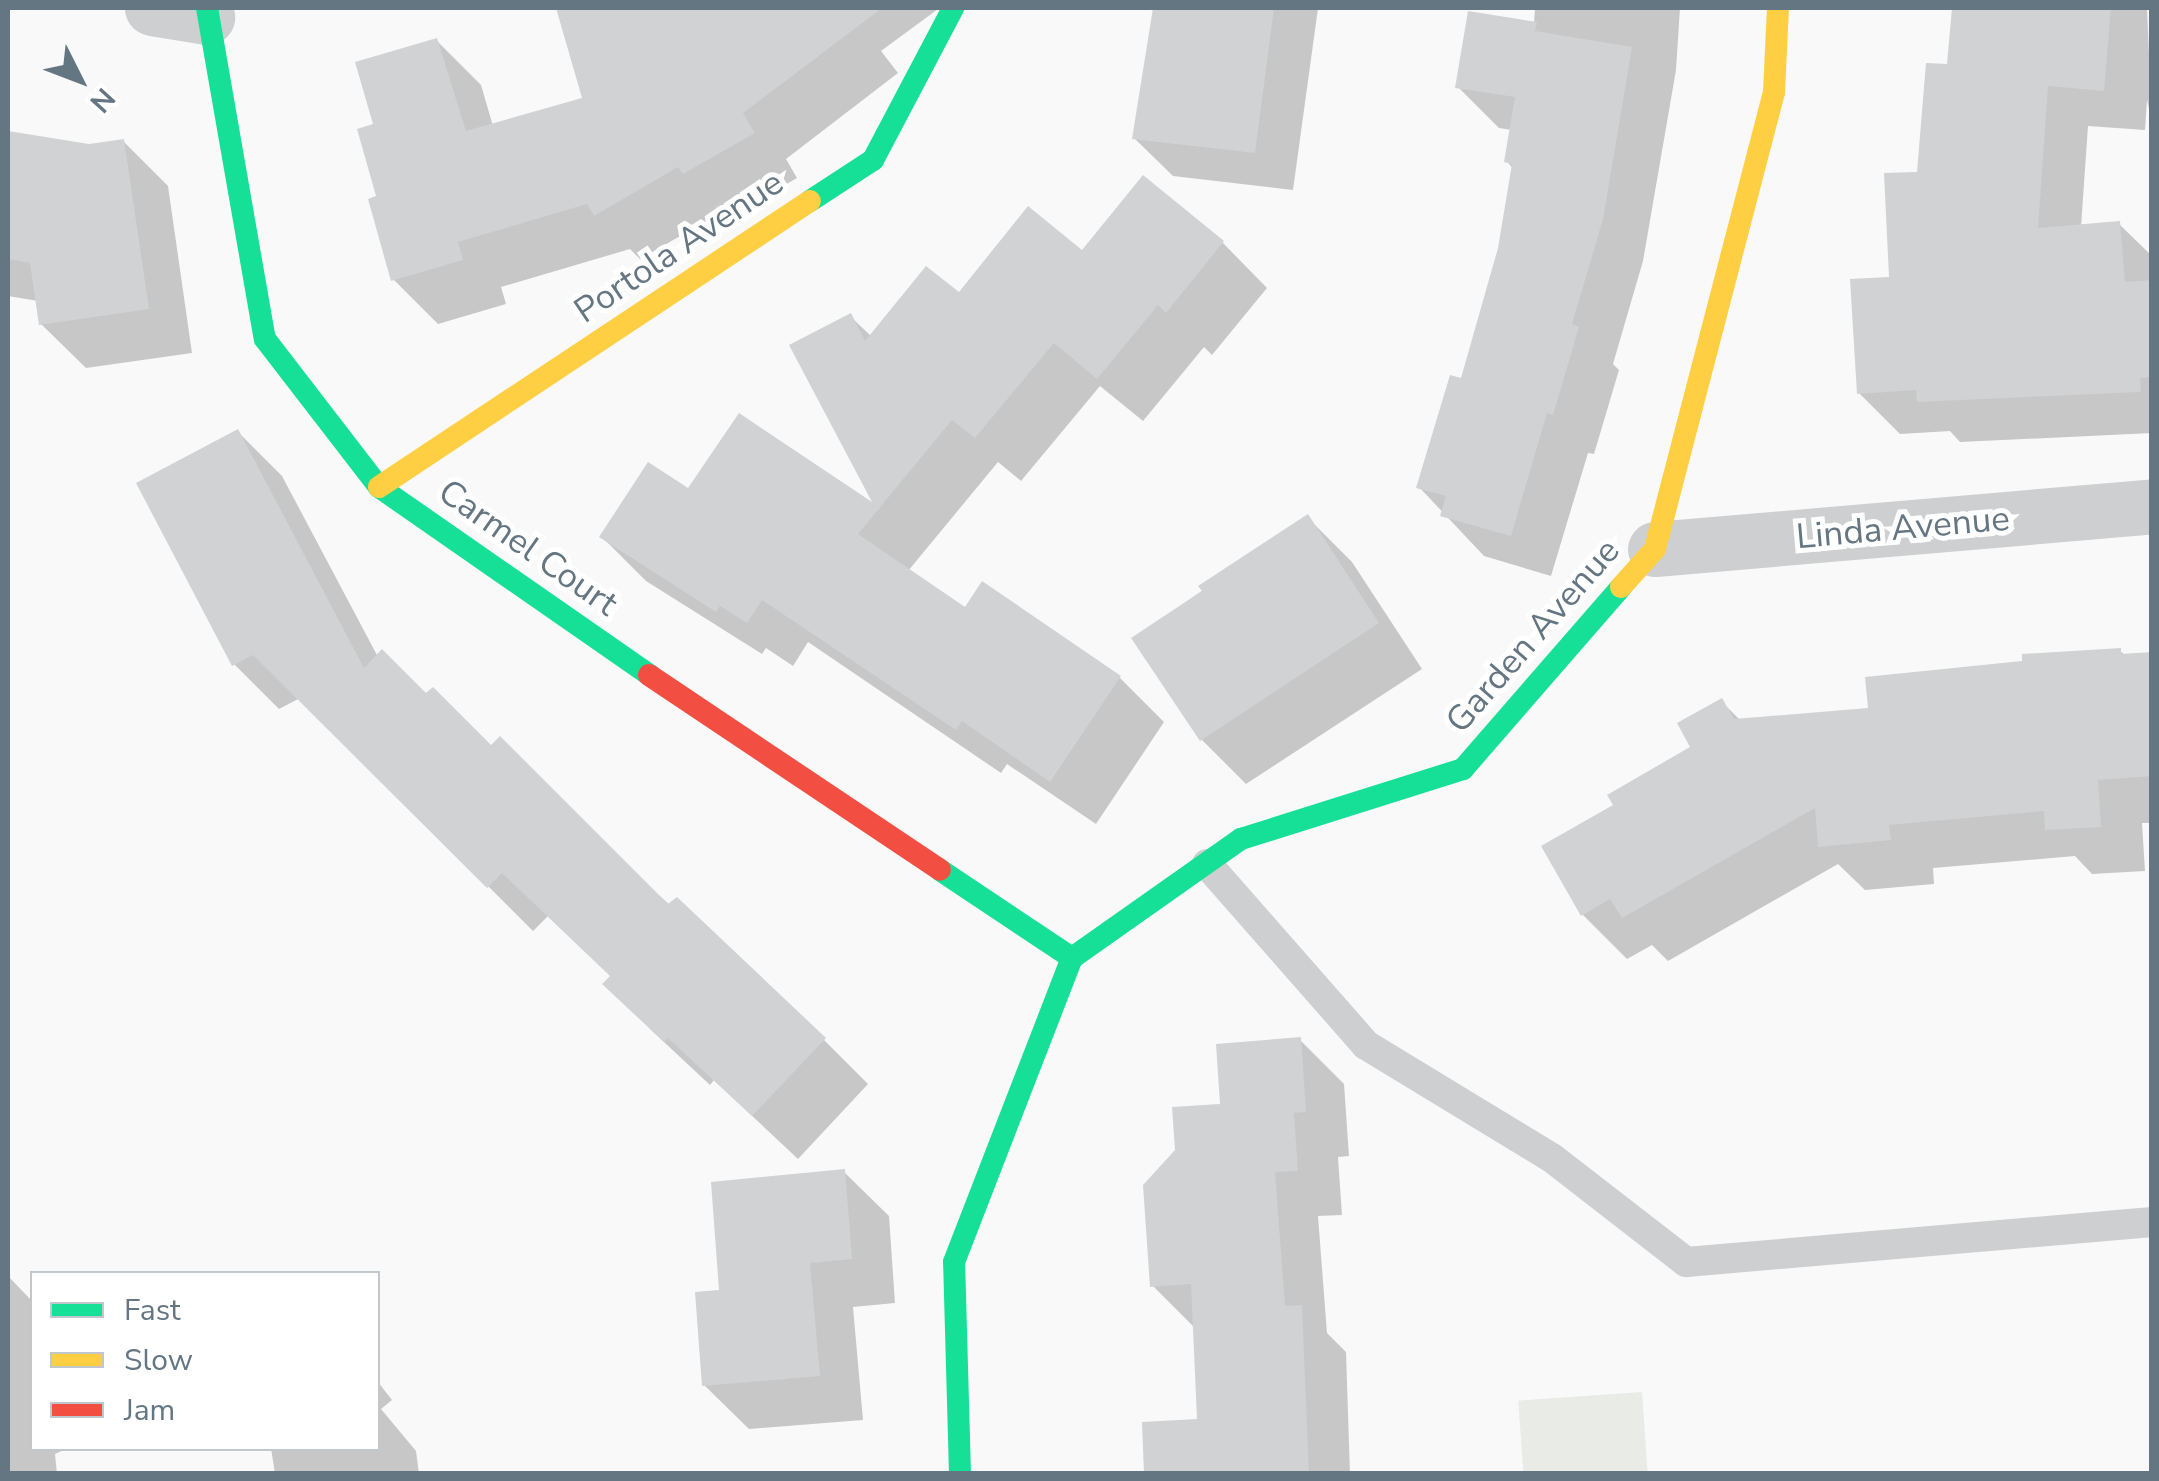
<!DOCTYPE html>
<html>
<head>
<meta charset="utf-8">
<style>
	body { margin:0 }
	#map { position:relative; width:2159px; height:1481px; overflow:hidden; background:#f9f9f9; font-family:"Nunito Sans",sans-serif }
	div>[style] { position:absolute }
	.green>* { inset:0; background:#e8ebe6; transform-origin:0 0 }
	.shadow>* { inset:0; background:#0003 }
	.building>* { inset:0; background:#d0d2d3 }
	.lane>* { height:30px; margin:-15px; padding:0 15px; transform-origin:15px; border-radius:15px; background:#cecfd0 }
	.street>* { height:55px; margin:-27.5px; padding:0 27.5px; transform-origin:27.5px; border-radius:27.5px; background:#cecfd0 }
	.fast>* { height:22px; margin:-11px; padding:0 11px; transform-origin:11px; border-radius:11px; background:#16e098 }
	.slow>* { height:22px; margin:-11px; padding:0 11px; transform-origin:11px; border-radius:11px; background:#ffcf43 }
	.jam>* { height:22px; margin:-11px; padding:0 11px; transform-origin:11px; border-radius:11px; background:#f24e42 }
	span { translate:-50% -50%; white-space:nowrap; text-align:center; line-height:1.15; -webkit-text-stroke:10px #fff; paint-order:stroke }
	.street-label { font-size:35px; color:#657683 }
	.frame { position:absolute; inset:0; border:10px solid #657683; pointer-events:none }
	.legend { position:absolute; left:30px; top:1271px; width:350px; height:180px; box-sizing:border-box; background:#fff; border:2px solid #c1c8cd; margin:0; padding:12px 18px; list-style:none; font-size:30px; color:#657683 }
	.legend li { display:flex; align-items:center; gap:20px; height:50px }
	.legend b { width:50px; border:2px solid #c1c8cd }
	.north { position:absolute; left:30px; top:30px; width:100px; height:100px; -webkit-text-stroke:8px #fff; paint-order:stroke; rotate:132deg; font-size:28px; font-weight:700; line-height:40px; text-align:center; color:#657683 }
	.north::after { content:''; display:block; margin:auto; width:35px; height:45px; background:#657683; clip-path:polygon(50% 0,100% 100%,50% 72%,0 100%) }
</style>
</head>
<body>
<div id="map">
	<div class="green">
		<i style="left:1642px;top:1392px;width:81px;height:124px;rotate:86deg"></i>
	</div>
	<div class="shadow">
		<i style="clip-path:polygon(558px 8px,937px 8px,938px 9px,881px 51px,898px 73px,786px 159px,797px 178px,729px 217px,724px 211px,640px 259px,630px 249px,501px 287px,506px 304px,438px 324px,393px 279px,379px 198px,376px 126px,436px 40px,481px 85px,493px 126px,585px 100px)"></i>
		<i style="clip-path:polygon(1154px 8px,1318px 8px,1293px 190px,1173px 176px,1134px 138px)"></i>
		<i style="clip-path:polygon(1535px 8px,1680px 8px,1676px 70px,1643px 261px,1613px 364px,1619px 370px,1594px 454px,1588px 453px,1551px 576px,1484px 556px,1419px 487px,1463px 381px,1500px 249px,1514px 169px,1506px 161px,1512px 130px,1499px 128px,1458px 87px,1534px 24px)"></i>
		<i style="clip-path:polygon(1954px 8px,2147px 8px,2152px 121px,2147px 100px,2145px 130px,2088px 126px,2081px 227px,2119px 224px,2152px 256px,2152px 433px,1960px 442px,1950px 431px,1900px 434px,1859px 393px,1950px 67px)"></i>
		<i style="clip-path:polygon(8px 134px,89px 146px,124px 142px,168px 186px,192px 353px,86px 368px,41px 324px,38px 301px,8px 296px)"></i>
		<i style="clip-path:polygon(1143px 179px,1223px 243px,1267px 288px,1212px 355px,1204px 347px,1143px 421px,1100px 386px,1021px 481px,998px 462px,908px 571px,966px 610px,983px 585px,1120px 678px,1164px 722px,1096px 824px,1007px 764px,1001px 773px,808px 642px,793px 666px,766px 648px,762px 654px,646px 581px,602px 537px,688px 491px,740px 416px,879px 510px,793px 346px,850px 316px,872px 337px,959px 296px,1082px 253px)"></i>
		<i style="clip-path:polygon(238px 432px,282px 476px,378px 657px,492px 749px,824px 1040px,868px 1084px,798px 1159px,714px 1080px,710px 1085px,650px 1029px,612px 977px,548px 916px,533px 931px,300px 698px,279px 709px,234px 664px)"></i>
		<i style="clip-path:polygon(1307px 517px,1352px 562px,1422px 669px,1246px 784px,1202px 740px,1135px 638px)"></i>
		<i style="clip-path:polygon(2120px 651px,2126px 656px,2152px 655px,2152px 823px,2142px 823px,2145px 871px,2092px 874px,2075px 856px,1933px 868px,1934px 884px,1865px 890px,1838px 864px,1668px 961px,1652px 945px,1627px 959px,1583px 915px,1616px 806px,1694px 748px,1721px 701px,1741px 721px,1870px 710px)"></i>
		<i style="clip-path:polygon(1300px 1040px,1344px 1084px,1349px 1156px,1338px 1157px,1342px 1215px,1318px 1216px,1327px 1333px,1346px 1352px,1350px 1474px,1147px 1474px,1200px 1421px,1196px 1329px,1153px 1286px,1223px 1107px)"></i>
		<i style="clip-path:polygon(844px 1172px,889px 1216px,895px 1303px,853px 1307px,863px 1420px,749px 1429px,704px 1385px,722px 1293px)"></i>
		<i style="clip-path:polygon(8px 1276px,32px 1301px,32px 1448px,68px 1448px,55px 1454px,57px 1474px,8px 1474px)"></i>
		<i style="clip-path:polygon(378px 1382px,392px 1400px,381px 1409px,416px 1451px,419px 1474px,275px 1474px,271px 1448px,378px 1448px)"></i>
	</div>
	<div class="building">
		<i style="clip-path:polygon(556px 8px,882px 8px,743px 113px,755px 133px,683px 174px,678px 167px,594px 216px,587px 204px,458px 242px,463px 260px,391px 281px,368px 199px,376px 196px,357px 129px,373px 124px,355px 62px,437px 38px,466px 131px,582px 98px)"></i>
		<i style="clip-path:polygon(1153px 8px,1274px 8px,1255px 153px,1132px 139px)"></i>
		<i style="clip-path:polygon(1952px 8px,2111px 8px,2104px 91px,2048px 86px,2038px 228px,2120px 221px,2125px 282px,2152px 280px,2152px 377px,2140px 378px,2141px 392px,1917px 402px,1916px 390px,1857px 394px,1850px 279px,1889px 277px,1884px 173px,1917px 172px,1926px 63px,1947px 64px)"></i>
		<i style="clip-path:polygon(1468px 11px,1537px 22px,1535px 31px,1632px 47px,1603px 219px,1572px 324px,1579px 327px,1553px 415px,1547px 413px,1511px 536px,1440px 516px,1446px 496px,1416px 488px,1450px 375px,1461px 378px,1498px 248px,1512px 164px,1504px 162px,1515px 97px,1455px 88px)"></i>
		<i style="clip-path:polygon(8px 131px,89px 144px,124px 139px,149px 309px,39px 325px,30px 263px,8px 259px)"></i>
		<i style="clip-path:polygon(1143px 175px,1224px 241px,1166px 313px,1158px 305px,1097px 379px,1054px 343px,975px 438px,952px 420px,858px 534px,965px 607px,982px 581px,1121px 676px,1050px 782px,962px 721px,956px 730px,762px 600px,747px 623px,720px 606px,716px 612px,599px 537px,648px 462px,688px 488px,739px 413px,872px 502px,789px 345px,851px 313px,865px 341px,926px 266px,959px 292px,1028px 206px,1082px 250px)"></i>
		<i style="clip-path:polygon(238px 429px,364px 668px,382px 649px,426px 693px,433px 687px,491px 745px,500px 736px,668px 904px,677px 897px,826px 1038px,752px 1116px,668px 1038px,664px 1042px,602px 984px,610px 976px,502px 873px,487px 888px,253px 655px,232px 666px,136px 483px)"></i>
		<i style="clip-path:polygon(1308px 514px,1379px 623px,1200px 741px,1131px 638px,1202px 591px,1198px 586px)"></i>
		<i style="clip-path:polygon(2121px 648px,2121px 654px,2152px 652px,2152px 776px,2098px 780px,2101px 827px,2045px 830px,2044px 811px,1889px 825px,1891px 840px,1818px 847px,1815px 808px,1622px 918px,1610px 899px,1581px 916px,1541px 846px,1613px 805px,1607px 795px,1690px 747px,1677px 723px,1722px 698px,1734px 719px,1868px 708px,1865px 677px,2022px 661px,2022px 654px)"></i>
		<i style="clip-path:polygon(1301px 1037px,1306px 1112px,1294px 1113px,1298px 1171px,1275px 1172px,1285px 1306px,1302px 1305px,1309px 1474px,1144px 1474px,1142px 1422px,1197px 1419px,1191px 1284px,1150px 1287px,1143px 1185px,1175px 1150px,1172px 1107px,1220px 1104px,1216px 1044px)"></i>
		<i style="clip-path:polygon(845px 1169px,852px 1259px,810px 1263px,820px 1376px,702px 1386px,695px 1292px,719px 1290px,711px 1182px)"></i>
	</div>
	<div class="lane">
		<i style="left:1207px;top:864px;width:241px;rotate:48.7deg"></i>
		<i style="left:1366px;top:1045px;width:218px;rotate:31.3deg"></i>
		<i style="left:1552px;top:1158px;width:170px;rotate:37.8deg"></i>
		<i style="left:1686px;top:1262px;width:468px;rotate:-4.9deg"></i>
	</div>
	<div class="street">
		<i style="left:152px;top:8px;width:56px;rotate:9.3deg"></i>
		<i style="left:1655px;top:549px;width:499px;rotate:-4.9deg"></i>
	</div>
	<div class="fast">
		<i style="left:207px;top:8px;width:336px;rotate:80.1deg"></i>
		<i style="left:265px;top:339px;width:187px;rotate:52.4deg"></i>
		<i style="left:379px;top:487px;width:329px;rotate:34.8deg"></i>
		<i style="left:810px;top:201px;width:75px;rotate:-33.1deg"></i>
		<i style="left:873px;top:160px;width:172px;rotate:-62.2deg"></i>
		<i style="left:940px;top:870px;width:159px;rotate:33.7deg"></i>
		<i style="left:960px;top:1474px;width:212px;rotate:-91.6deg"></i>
		<i style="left:954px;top:1262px;width:326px;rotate:-68.8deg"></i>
		<i style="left:1072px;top:958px;width:207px;rotate:-35.2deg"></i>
		<i style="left:1241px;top:839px;width:233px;rotate:-17.5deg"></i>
		<i style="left:1463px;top:769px;width:241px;rotate:-49deg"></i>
	</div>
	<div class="slow">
		<i style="left:379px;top:487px;width:517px;rotate:-33.57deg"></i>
		<i style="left:1621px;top:587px;width:51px;rotate:-48.2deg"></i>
		<i style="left:1655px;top:549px;width:472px;rotate:-75.4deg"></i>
		<i style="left:1774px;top:92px;width:84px;rotate:-87.3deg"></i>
	</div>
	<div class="jam">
		<i style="left:649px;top:675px;width:350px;rotate:33.8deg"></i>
	</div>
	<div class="street-label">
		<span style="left:679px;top:247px;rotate:-34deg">Portola Avenue</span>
		<span style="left:1903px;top:528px;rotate:-5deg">Linda Avenue</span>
		<span style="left:528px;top:548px;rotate:35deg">Carmel Court</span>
		<span style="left:1533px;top:636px;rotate:-49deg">Garden Avenue</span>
	</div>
	<div class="frame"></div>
	<ul class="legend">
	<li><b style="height:12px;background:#16e098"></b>Fast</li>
	<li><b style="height:12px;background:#ffcf43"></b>Slow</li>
	<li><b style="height:12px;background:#f24e42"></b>Jam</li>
	</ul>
	<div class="north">N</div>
</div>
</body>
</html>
